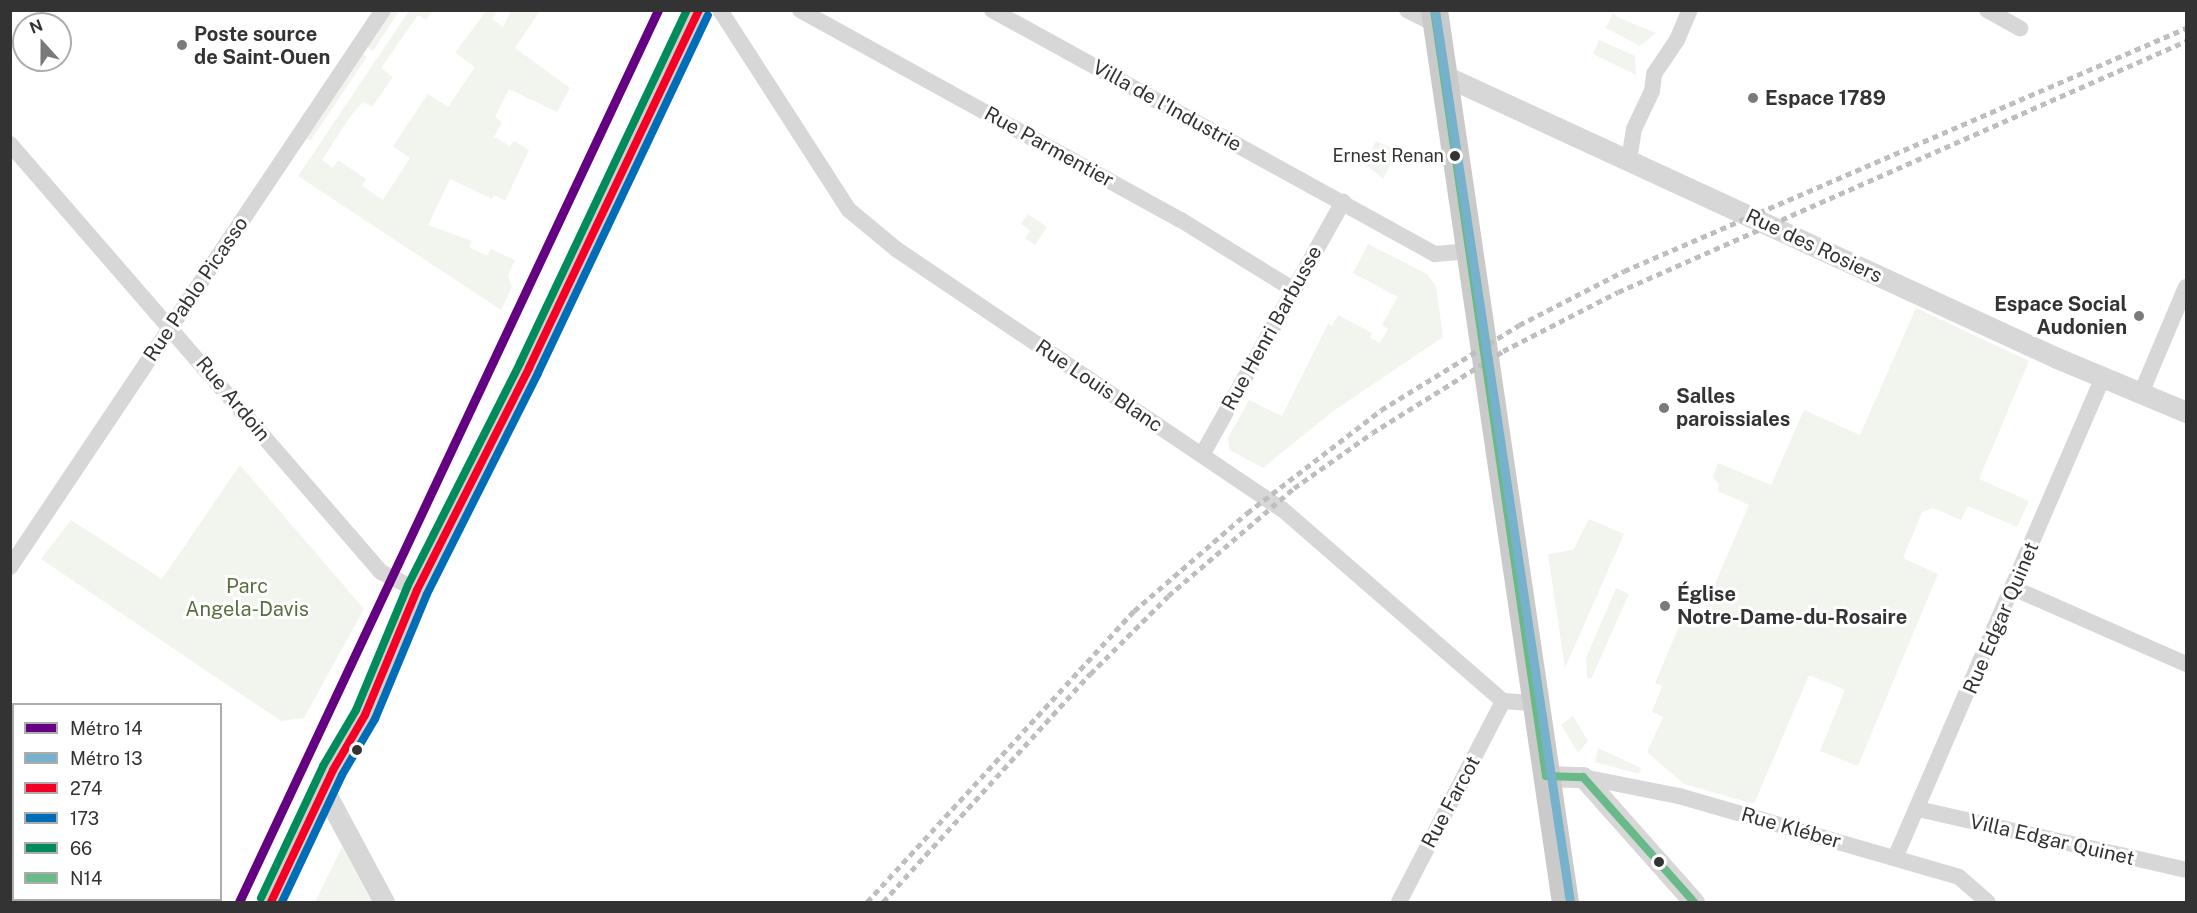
<!DOCTYPE html>
<html>
<head>
<meta charset="utf-8">
<style>
	body { margin:0 }
	#map { position:relative; width:2197px; height:913px; overflow:hidden; background:#fff; font-family:"Public Sans",sans-serif }
	div>[style] { position:absolute }
	.green>* { inset:0; background:#f1f5ed; transform-origin:0 0 }
	.minor>* { height:16px; margin:-8px; padding:0 8px; transform-origin:8px; border-radius:8px; background:#d7d7d7 }
	.tertiary>* { height:21px; margin:-10.5px; padding:0 10.5px; transform-origin:10.5px; border-radius:10.5px; background:#d7d7d7 }
	.secondary>* { height:24px; margin:-12px; padding:0 12px; transform-origin:12px; border-radius:12px; background:#d0d0d0 }
	.primary>* { height:27px; margin:-13.5px; padding:0 13.5px; transform-origin:13.5px; border-radius:13.5px; background:#cacaca }
	.rail>* { height:4.5px; margin-top:-2.25px; transform-origin:0; background:repeating-linear-gradient(90deg,#bebebe 0 6px,transparent 0 10.5px) }
	.bus-1>* { height:8px; margin:-4px; padding:0 4px; transform-origin:4px; border-radius:4px; background:#f50024 }
	.bus-2>* { height:8px; margin:-4px; padding:0 4px; transform-origin:4px; border-radius:4px; background:#006db8 }
	.bus-3>* { height:8px; margin:-4px; padding:0 4px; transform-origin:4px; border-radius:4px; background:#008b5a }
	.bus-4>* { height:8px; margin:-4px; padding:0 4px; transform-origin:4px; border-radius:4px; background:#6ab988 }
	.metro-1>* { height:9px; margin:-4.5px; padding:0 4.5px; transform-origin:4.5px; border-radius:4.5px; background:#640082 }
	.metro-2>* { height:9px; margin:-4.5px; padding:0 4.5px; transform-origin:4.5px; border-radius:4.5px; background:#76b2cb }
	.dots>* { width:16px; height:16px; translate:-50% -50%; box-sizing:border-box; border:3px solid #fff; border-radius:50% }
	span { translate:-50% -50%; white-space:nowrap; text-align:center; line-height:1.15; -webkit-text-stroke:6px #fff; paint-order:stroke }
	.bus-label { font-size:18px; color:#333 }
	.right { translate:-100% -50%; text-align:right }
	.poi-label { font-size:20px; color:#333; font-weight:700 }
	.left { translate:0 -50%; text-align:left }
	.street-label { font-size:20px; color:#333 }
	.park-label { font-size:20px; color:#56703f }
	.frame { position:absolute; inset:0; border:12px solid #333; pointer-events:none }
	.legend { position:absolute; left:12px; top:703px; width:210px; height:198px; box-sizing:border-box; background:#fff; border:2px solid #adadad; margin:0; padding:8px 10px; list-style:none; font-size:18px; color:#333 }
	.legend li { display:flex; align-items:center; gap:12px; height:30px }
	.legend b { width:30px; border:2px solid #adadad }
	.north { position:absolute; left:12px; top:12px; width:60px; height:60px; box-sizing:border-box; background:#fff; border:2px solid #adadad; border-radius:50%; rotate:339deg; font-size:16px; font-weight:700; line-height:24px; text-align:center; color:#333 }
	.north::after { content:''; display:block; margin:auto; width:21px; height:27px; background:#7a7a7a; clip-path:polygon(50% 0,100% 100%,50% 72%,0 100%) }
</style>
</head>
<body>
<div id="map">
	<div class="green">
		<i style="clip-path:polygon(390px 11px,399px 11px,373px 51px,366px 46px)"></i>
		<i style="clip-path:polygon(409px 11px,433px 11px,426px 20px,418px 15px,381px 68px,393px 77px,372px 107px,363px 102px,349px 118px,322px 160px,333px 168px,338px 160px,366px 179px,362px 186px,383px 200px,410px 158px,393px 146px,428px 94px,448px 107px,475px 67px,455px 53px,486px 11px,497px 13px,492px 19px,503px 27px,511px 11px,540px 11px,515px 48px,570px 88px,557px 112px,509px 89px,495px 117px,502px 122px,494px 137px,510px 146px,514px 141px,529px 150px,505px 201px,494px 195px,492px 199px,450px 179px,428px 225px,472px 241px,469px 247px,487px 256px,491px 249px,515px 260px,508px 275px,512px 287px,501px 310px,298px 176px)"></i>
		<i style="clip-path:polygon(1613px 13px,1617px 17px,1656px 33px,1640px 46px,1606px 28px)"></i>
		<i style="clip-path:polygon(1599px 40px,1635px 56px,1636px 75px,1593px 54px)"></i>
		<i style="left:361px;top:53px;width:7px;height:101px;rotate:34deg"></i>
		<i style="clip-path:polygon(1376px 141px,1398px 151px,1383px 179px,1365px 164px)"></i>
		<i style="clip-path:polygon(1028px 214px,1047px 227px,1035px 245px,1025px 238px,1030px 231px,1021px 224px)"></i>
		<i style="clip-path:polygon(1368px 244px,1427px 274px,1436px 286px,1443px 337px,1332px 412px,1263px 468px,1230px 450px,1228px 438px,1249px 400px,1282px 416px,1328px 324px,1332px 326px,1338px 315px,1372px 333px,1370px 338px,1380px 343px,1388px 329px,1382px 325px,1398px 297px,1353px 273px)"></i>
		<i style="clip-path:polygon(1916px 308px,2029px 361px,1979px 479px,2029px 501px,2017px 527px,1968px 506px,1961px 520px,1933px 508px,1922px 512px,1903px 558px,1938px 574px,1858px 766px,1820px 751px,1845px 690px,1809px 675px,1754px 804px,1684px 784px,1647px 752px,1663px 717px,1652px 712px,1662px 686px,1655px 683px,1683px 617px,1698px 623px,1749px 505px,1718px 491px,1719px 484px,1713px 477px,1718px 463px,1771px 485px,1804px 410px,1860px 435px)"></i>
		<i style="clip-path:polygon(240px 465px,364px 609px,304px 718px,281px 721px,41px 559px,71px 520px,162px 579px)"></i>
		<i style="clip-path:polygon(1589px 519px,1624px 534px,1565px 668px,1548px 554px,1573px 550px)"></i>
		<i style="clip-path:polygon(1616px 588px,1629px 594px,1591px 679px,1587px 678px,1586px 658px)"></i>
		<i style="clip-path:polygon(1573px 716px,1588px 741px,1578px 753px,1561px 725px)"></i>
		<i style="clip-path:polygon(1598px 748px,1641px 768px,1639px 774px,1595px 762px)"></i>
		<i style="clip-path:polygon(342px 847px,372px 902px,315px 902px)"></i>
	</div>
	<div class="minor">
		<i style="left:720px;top:10px;width:238px;rotate:57.2deg"></i>
		<i style="left:849px;top:210px;width:61px;rotate:39.7deg"></i>
		<i style="left:896px;top:249px;width:465px;rotate:34deg"></i>
		<i style="left:1282px;top:509px;width:293px;rotate:41deg"></i>
		<i style="left:1503px;top:701px;width:30px;rotate:4deg"></i>
		<i style="left:800px;top:10px;width:435px;rotate:28.9deg"></i>
		<i style="left:1181px;top:220px;width:133px;rotate:31.8deg"></i>
		<i style="left:992px;top:10px;width:506px;rotate:28.85deg"></i>
		<i style="left:1435px;top:254px;width:35px;rotate:-5deg"></i>
		<i style="left:1407px;top:10px;width:33px;rotate:27deg"></i>
		<i style="left:1987px;top:10px;width:38px;rotate:29deg"></i>
		<i style="left:10px;top:144px;width:566px;rotate:49.08deg"></i>
		<i style="left:381px;top:572px;width:40px;rotate:26.6deg"></i>
		<i style="left:1629px;top:160px;width:31px;rotate:-81deg"></i>
		<i style="left:1634px;top:129px;width:42px;rotate:-64.7deg"></i>
		<i style="left:1652px;top:91px;width:17px;rotate:-83deg"></i>
		<i style="left:1654px;top:74px;width:41px;rotate:-55.9deg"></i>
		<i style="left:1677px;top:40px;width:33px;rotate:-67deg"></i>
		<i style="left:2142px;top:391px;width:113px;rotate:-67.1deg"></i>
		<i style="left:1202px;top:455px;width:290px;rotate:-60.9deg"></i>
		<i style="left:10px;top:567px;width:670px;rotate:-56.19deg"></i>
		<i style="left:2013px;top:588px;width:189px;rotate:23.7deg"></i>
		<i style="left:1583px;top:777px;width:98px;rotate:11.2deg"></i>
		<i style="left:1679px;top:796px;width:291px;rotate:16.1deg"></i>
		<i style="left:1959px;top:877px;width:38px;rotate:41deg"></i>
		<i style="left:1918px;top:809px;width:275px;rotate:12.8deg"></i>
		<i style="left:1895px;top:858px;width:524px;rotate:-66.61deg"></i>
		<i style="left:10px;top:884px;width:4px"></i>
		<i style="left:89px;top:900px;width:17px;rotate:7deg"></i>
		<i style="left:31px;top:902px;width:3px;rotate:-45deg"></i>
		<i style="left:1399px;top:902px;width:226px;rotate:-62.6deg"></i>
	</div>
	<div class="tertiary">
		<i style="left:1443px;top:75px;width:676px;rotate:24.75deg"></i>
		<i style="left:2057px;top:358px;width:140px;rotate:22.7deg"></i>
		<i style="left:1546px;top:776px;width:37px;rotate:2deg"></i>
		<i style="left:1583px;top:777px;width:167px;rotate:48.4deg"></i>
		<i style="left:325px;top:792px;width:125px;rotate:61.8deg"></i>
	</div>
	<div class="secondary">
		<i style="left:271px;top:902px;width:146px;rotate:-64.8deg"></i>
		<i style="left:333px;top:770px;width:64px;rotate:-59.8deg"></i>
		<i style="left:365px;top:715px;width:135px;rotate:-67.4deg"></i>
		<i style="left:417px;top:590px;width:249px;rotate:-63.2deg"></i>
		<i style="left:529px;top:368px;width:396px;rotate:-64.6deg"></i>
	</div>
	<div class="primary">
		<i style="left:1434px;top:10px;width:902px;rotate:81.65deg"></i>
	</div>
	<div class="rail">
		<i style="left:867px;top:902px;width:395px;rotate:-47.5deg"></i>
		<i style="left:1134px;top:611px;width:150px;rotate:-40.9deg"></i>
		<i style="left:1247px;top:513px;width:169px;rotate:-37.5deg"></i>
		<i style="left:1381px;top:410px;width:162px;rotate:-31.6deg"></i>
		<i style="left:1519px;top:325px;width:118px;rotate:-27.2deg"></i>
		<i style="left:1624px;top:271px;width:612px;rotate:-23.38deg"></i>
		<i style="left:883px;top:902px;width:308px;rotate:-47.8deg"></i>
		<i style="left:1090px;top:674px;width:110px;rotate:-45deg"></i>
		<i style="left:1168px;top:596px;width:166px;rotate:-40.6deg"></i>
		<i style="left:1294px;top:488px;width:95px;rotate:-35.2deg"></i>
		<i style="left:1372px;top:433px;width:155px;rotate:-32deg"></i>
		<i style="left:1503px;top:351px;width:129px;rotate:-27.2deg"></i>
		<i style="left:1618px;top:292px;width:621px;rotate:-23.84deg"></i>
	</div>
	<div class="bus-1">
		<i style="left:271px;top:902px;width:146px;rotate:-64.8deg"></i>
		<i style="left:333px;top:770px;width:64px;rotate:-59.8deg"></i>
		<i style="left:365px;top:715px;width:135px;rotate:-67.4deg"></i>
		<i style="left:417px;top:590px;width:249px;rotate:-63.2deg"></i>
		<i style="left:529px;top:368px;width:396px;rotate:-64.6deg"></i>
	</div>
	<div class="bus-2">
		<i style="left:282px;top:902px;width:140px;rotate:-64.7deg"></i>
		<i style="left:342px;top:775px;width:65px;rotate:-59.5deg"></i>
		<i style="left:375px;top:719px;width:135px;rotate:-67.4deg"></i>
		<i style="left:427px;top:594px;width:247px;rotate:-63.3deg"></i>
		<i style="left:538px;top:373px;width:396px;rotate:-64.6deg"></i>
	</div>
	<div class="bus-3">
		<i style="left:261px;top:898px;width:146px;rotate:-64.8deg"></i>
		<i style="left:323px;top:766px;width:65px;rotate:-59.5deg"></i>
		<i style="left:356px;top:710px;width:135px;rotate:-67.4deg"></i>
		<i style="left:408px;top:585px;width:249px;rotate:-63.2deg"></i>
		<i style="left:520px;top:363px;width:391px;rotate:-64.7deg"></i>
	</div>
	<div class="bus-4">
		<i style="left:1434px;top:10px;width:774px;rotate:81.68deg"></i>
		<i style="left:1546px;top:776px;width:37px;rotate:2deg"></i>
		<i style="left:1583px;top:777px;width:167px;rotate:48.4deg"></i>
	</div>
	<div class="metro-1">
		<i style="left:239px;top:902px;width:986px;rotate:-64.84deg"></i>
	</div>
	<div class="metro-2">
		<i style="left:1435px;top:10px;width:902px;rotate:81.39deg"></i>
	</div>
	<div class="dots">
		<i style="left:182px;top:45px;background:#7a7a7a"></i>
		<i style="left:1753px;top:98px;background:#7a7a7a"></i>
		<i style="left:1455px;top:156px;background:#333"></i>
		<i style="left:2139px;top:316px;background:#7a7a7a"></i>
		<i style="left:1664px;top:408px;background:#7a7a7a"></i>
		<i style="left:1665px;top:606px;background:#7a7a7a"></i>
		<i style="left:357px;top:750px;background:#333"></i>
		<i style="left:1659px;top:862px;background:#333"></i>
	</div>
	<div class="bus-label">
		<span class="right" style="left:1444px;top:156px">Ernest Renan</span>
	</div>
	<div class="poi-label">
		<span class="left" style="left:194px;top:46px">Poste source<br>de Saint-Ouen</span>
		<span class="left" style="left:1765px;top:98px">Espace 1789</span>
		<span class="right" style="left:2127px;top:316px">Espace Social<br>Audonien</span>
		<span class="left" style="left:1676px;top:408px">Salles<br>paroissiales</span>
		<span class="left" style="left:1677px;top:606px">Église<br>Notre-Dame-du-Rosaire</span>
	</div>
	<div class="street-label">
		<span style="left:1167px;top:106px;rotate:29deg">Villa de l'Industrie</span>
		<span style="left:1049px;top:147px;rotate:29deg">Rue Parmentier</span>
		<span style="left:1814px;top:246px;rotate:25deg">Rue des Rosiers</span>
		<span style="left:196px;top:289px;rotate:-56deg">Rue Pablo Picasso</span>
		<span style="left:1272px;top:328px;rotate:-61deg">Rue Henri Barbusse</span>
		<span style="left:1099px;top:386px;rotate:34deg">Rue Louis Blanc</span>
		<span style="left:233px;top:399px;rotate:50deg">Rue Ardoin</span>
		<span style="left:2001px;top:618px;rotate:-67deg">Rue Edgar Quinet</span>
		<span style="left:1451px;top:802px;rotate:-62deg">Rue Farcot</span>
		<span style="left:1791px;top:828px;rotate:16deg">Rue Kléber</span>
		<span style="left:2052px;top:840px;rotate:13deg">Villa Edgar Quinet</span>
	</div>
	<div class="park-label">
		<span style="left:247px;top:598px">Parc<br>Angela-Davis</span>
	</div>
	<div class="frame"></div>
	<ul class="legend">
	<li><b style="height:8px;background:#640082"></b>Métro 14</li>
	<li><b style="height:8px;background:#76b2cb"></b>Métro 13</li>
	<li><b style="height:8px;background:#f50024"></b>274</li>
	<li><b style="height:8px;background:#006db8"></b>173</li>
	<li><b style="height:8px;background:#008b5a"></b>66</li>
	<li><b style="height:8px;background:#6ab988"></b>N14</li>
	</ul>
	<div class="north">N</div>
</div>
</body>
</html>
